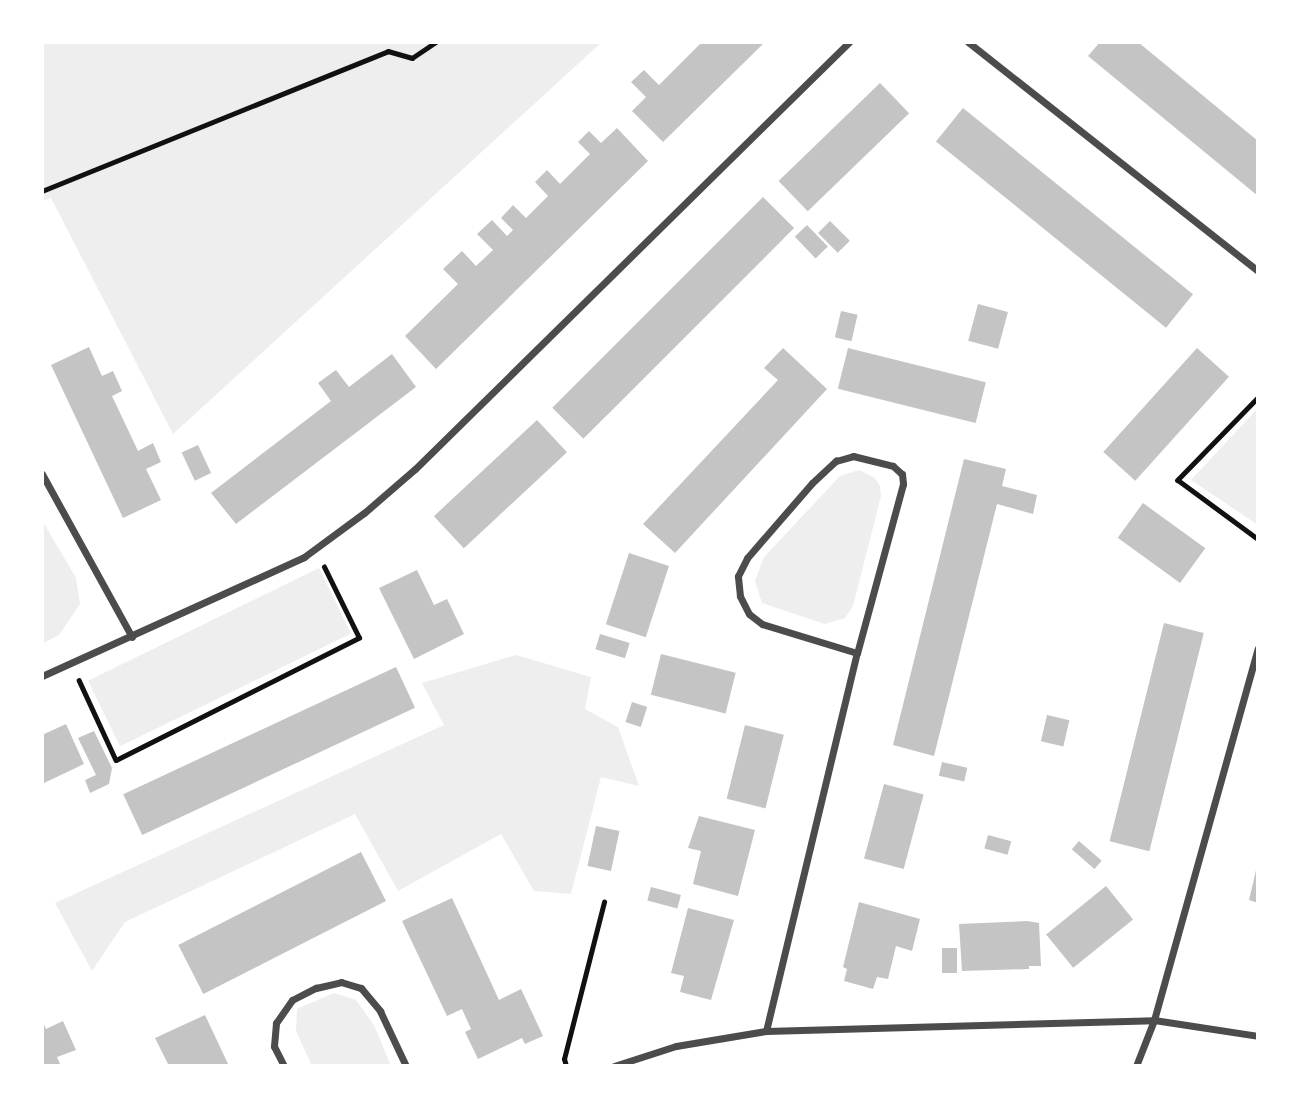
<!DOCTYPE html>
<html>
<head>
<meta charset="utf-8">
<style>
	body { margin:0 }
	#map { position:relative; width:1300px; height:1108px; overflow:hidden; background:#fff; font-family:Inter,sans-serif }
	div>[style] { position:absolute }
	.green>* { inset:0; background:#eee; transform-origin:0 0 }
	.building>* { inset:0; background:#c4c4c4; transform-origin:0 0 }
	.path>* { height:4.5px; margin:-2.25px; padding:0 2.25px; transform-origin:2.25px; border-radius:2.25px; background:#111 }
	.minor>* { height:7px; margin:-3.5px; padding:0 3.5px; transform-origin:3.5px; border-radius:3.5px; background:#4c4c4c }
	span { translate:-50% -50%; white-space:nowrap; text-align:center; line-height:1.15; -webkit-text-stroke:7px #fff; paint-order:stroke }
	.frame { position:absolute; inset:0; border:44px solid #fff; pointer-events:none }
</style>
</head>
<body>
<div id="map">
	<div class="green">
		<i style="clip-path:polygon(42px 42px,602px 42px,173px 434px,51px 198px,42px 201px)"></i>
		<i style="clip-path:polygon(1258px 408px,1258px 525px,1191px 480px)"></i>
		<i style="clip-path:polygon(859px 470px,875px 478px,880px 486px,881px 496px,853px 606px,845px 618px,825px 624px,762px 603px,755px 581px,764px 557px,840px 476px)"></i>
		<i style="clip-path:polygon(42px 520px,76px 578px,80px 604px,59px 635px,42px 644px)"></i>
		<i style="left:319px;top:568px;width:73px;height:257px;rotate:64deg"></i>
		<i style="clip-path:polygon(516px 655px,591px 677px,585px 709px,618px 727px,639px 786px,601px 777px,571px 894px,534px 891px,501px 834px,398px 891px,355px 814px,125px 922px,92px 971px,55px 903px,444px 725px,422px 683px)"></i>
		<i style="clip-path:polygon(334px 993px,356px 1000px,374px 1025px,391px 1066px,312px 1066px,296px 1031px,297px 1009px)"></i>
	</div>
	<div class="building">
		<i style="clip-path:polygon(702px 42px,765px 42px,663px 142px,632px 111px,646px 97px,631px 82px,644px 70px,659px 85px)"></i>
		<i style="clip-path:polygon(1100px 42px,1138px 42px,1258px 141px,1258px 196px,1088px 56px)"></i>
		<i style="left:880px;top:83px;width:42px;height:141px;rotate:46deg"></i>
		<i style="left:963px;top:108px;width:296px;height:43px;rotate:39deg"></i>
		<i style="clip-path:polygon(617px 128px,648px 161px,436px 369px,405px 336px,458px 284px,443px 269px,462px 251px,476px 266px,493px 250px,477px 234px,492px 220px,507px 236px,513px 230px,501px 218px,513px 205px,526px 218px,548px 196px,535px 182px,547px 170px,560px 184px,590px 154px,578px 142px,589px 131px,601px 143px)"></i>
		<i style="left:763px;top:197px;width:44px;height:298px;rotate:45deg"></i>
		<i style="left:830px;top:221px;width:28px;height:17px;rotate:45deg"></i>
		<i style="left:807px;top:225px;width:30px;height:17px;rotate:46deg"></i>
		<i style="left:978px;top:304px;width:31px;height:38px;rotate:15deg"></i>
		<i style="left:841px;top:311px;width:17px;height:27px;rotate:13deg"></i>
		<i style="clip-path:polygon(89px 347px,102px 376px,113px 371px,122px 391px,112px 396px,138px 451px,153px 443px,161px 462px,146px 469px,161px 500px,123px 518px,51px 365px)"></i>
		<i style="clip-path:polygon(783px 348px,827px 389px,675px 553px,643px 524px,778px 380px,764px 368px)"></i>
		<i style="left:848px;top:348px;width:142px;height:42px;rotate:14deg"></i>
		<i style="left:1197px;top:348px;width:43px;height:140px;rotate:42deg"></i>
		<i style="clip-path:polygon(392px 354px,416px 387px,236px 524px,211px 493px,331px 401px,318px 383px,336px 370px,349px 387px)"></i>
		<i style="left:537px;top:420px;width:44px;height:141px;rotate:47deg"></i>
		<i style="left:198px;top:445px;width:31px;height:18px;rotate:65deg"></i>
		<i style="clip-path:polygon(964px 459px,1006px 469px,1002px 486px,1037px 495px,1033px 514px,997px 504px,934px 756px,893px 745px)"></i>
		<i style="left:1143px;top:503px;width:77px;height:43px;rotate:36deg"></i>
		<i style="left:629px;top:553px;width:42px;height:75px;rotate:18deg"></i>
		<i style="clip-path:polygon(417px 570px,434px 605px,447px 599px,464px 634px,414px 659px,379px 588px)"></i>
		<i style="left:1164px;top:623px;width:41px;height:225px;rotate:14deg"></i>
		<i style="left:600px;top:634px;width:31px;height:16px;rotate:17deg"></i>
		<i style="left:661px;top:654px;width:77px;height:42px;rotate:14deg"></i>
		<i style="left:396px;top:667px;width:45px;height:301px;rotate:65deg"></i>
		<i style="left:632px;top:702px;width:16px;height:21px;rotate:18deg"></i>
		<i style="left:1047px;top:715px;width:23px;height:27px;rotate:13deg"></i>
		<i style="clip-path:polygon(66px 724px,84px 764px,42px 784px,42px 735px)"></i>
		<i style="left:745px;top:725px;width:40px;height:76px;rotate:14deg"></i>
		<i style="clip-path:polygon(94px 731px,112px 768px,109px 784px,90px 793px,85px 780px,96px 775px,78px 738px)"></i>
		<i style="left:942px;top:762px;width:26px;height:14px;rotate:13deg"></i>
		<i style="left:884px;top:784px;width:41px;height:77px;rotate:15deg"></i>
		<i style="clip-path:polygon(699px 816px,755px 830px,738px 896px,693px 884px,701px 851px,688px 848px)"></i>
		<i style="left:596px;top:826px;width:24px;height:41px;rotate:12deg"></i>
		<i style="left:988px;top:835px;width:24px;height:14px;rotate:15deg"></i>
		<i style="left:1079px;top:841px;width:30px;height:11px;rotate:41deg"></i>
		<i style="left:361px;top:852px;width:55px;height:205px;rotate:63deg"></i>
		<i style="clip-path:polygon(1257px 866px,1258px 867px,1258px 903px,1249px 900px)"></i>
		<i style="left:1106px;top:886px;width:43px;height:77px;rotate:51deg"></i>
		<i style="left:651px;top:887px;width:31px;height:14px;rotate:15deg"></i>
		<i style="clip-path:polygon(452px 898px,499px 1000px,521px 989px,543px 1036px,525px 1044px,522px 1038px,478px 1059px,465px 1032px,471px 1029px,462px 1009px,447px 1016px,402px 921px)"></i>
		<i style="clip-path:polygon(859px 902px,920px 919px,912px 951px,896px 946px,888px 979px,877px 977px,873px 989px,844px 981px,847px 969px,843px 967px)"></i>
		<i style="clip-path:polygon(688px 908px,734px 920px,711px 1000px,680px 992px,684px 976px,671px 973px)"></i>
		<i style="clip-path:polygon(1027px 921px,1039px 923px,1041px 966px,1029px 966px,1029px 969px,962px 971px,959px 924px)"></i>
		<i style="left:942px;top:948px;width:15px;height:25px"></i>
		<i style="clip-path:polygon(205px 1015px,229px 1066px,169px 1066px,155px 1038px)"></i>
		<i style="clip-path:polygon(42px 1020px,46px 1029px,63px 1021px,76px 1050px,57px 1057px,61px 1066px,42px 1066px)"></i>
	</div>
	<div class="path">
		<i style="left:42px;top:191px;width:373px;rotate:-22deg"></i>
		<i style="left:388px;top:51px;width:25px;rotate:16deg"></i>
		<i style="left:412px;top:58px;width:29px;rotate:-34deg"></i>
		<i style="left:1258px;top:398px;width:115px;rotate:134.3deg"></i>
		<i style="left:1178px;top:480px;width:99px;rotate:36.4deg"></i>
		<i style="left:79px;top:680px;width:88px;rotate:65.2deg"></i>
		<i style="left:116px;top:760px;width:272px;rotate:-26.7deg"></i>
		<i style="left:359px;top:638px;width:79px;rotate:-116.2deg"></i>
		<i style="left:566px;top:1066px;width:7px;rotate:-106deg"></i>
		<i style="left:564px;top:1059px;width:162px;rotate:-75.7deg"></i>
	</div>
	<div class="minor">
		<i style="left:968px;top:42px;width:370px;rotate:38.3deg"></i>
		<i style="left:42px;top:474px;width:186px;rotate:61.1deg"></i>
		<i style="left:42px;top:676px;width:288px;rotate:-24.4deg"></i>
		<i style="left:304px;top:557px;width:74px;rotate:-36.3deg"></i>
		<i style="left:364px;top:513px;width:67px;rotate:-40.8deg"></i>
		<i style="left:415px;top:469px;width:609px;rotate:-44.53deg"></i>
		<i style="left:766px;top:1031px;width:389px;rotate:-76.5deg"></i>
		<i style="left:857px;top:653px;width:99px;rotate:-163deg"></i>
		<i style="left:762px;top:624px;width:16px;rotate:-142deg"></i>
		<i style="left:749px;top:614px;width:20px;rotate:-117deg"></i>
		<i style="left:740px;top:596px;width:20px;rotate:-96deg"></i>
		<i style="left:738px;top:576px;width:20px;rotate:-63deg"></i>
		<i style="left:747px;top:558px;width:99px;rotate:-49.1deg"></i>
		<i style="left:812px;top:483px;width:33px;rotate:-43deg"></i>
		<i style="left:836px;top:461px;width:18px;rotate:-16deg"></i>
		<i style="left:853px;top:456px;width:41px;rotate:14deg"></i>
		<i style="left:893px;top:466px;width:12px;rotate:42deg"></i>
		<i style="left:902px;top:474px;width:10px;rotate:84deg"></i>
		<i style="left:903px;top:484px;width:175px;rotate:105.2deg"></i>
		<i style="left:284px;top:1066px;width:22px;rotate:-117deg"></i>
		<i style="left:274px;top:1046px;width:23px;rotate:-85deg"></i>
		<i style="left:276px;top:1023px;width:28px;rotate:-55deg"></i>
		<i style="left:292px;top:1000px;width:27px;rotate:-27deg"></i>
		<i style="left:316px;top:988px;width:26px;rotate:-13deg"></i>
		<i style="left:341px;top:982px;width:21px;rotate:17deg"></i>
		<i style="left:361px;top:988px;width:30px;rotate:50deg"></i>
		<i style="left:380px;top:1011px;width:61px;rotate:64.7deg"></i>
		<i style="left:614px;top:1066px;width:65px;rotate:-17.9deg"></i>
		<i style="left:676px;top:1046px;width:91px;rotate:-9.5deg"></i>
		<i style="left:766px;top:1031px;width:388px;rotate:-1.6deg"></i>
		<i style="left:1154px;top:1020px;width:105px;rotate:8.7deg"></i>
		<i style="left:1136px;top:1066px;width:49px;rotate:-68.6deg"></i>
		<i style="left:1154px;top:1020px;width:386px;rotate:-74.4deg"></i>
	</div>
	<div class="frame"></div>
</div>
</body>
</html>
